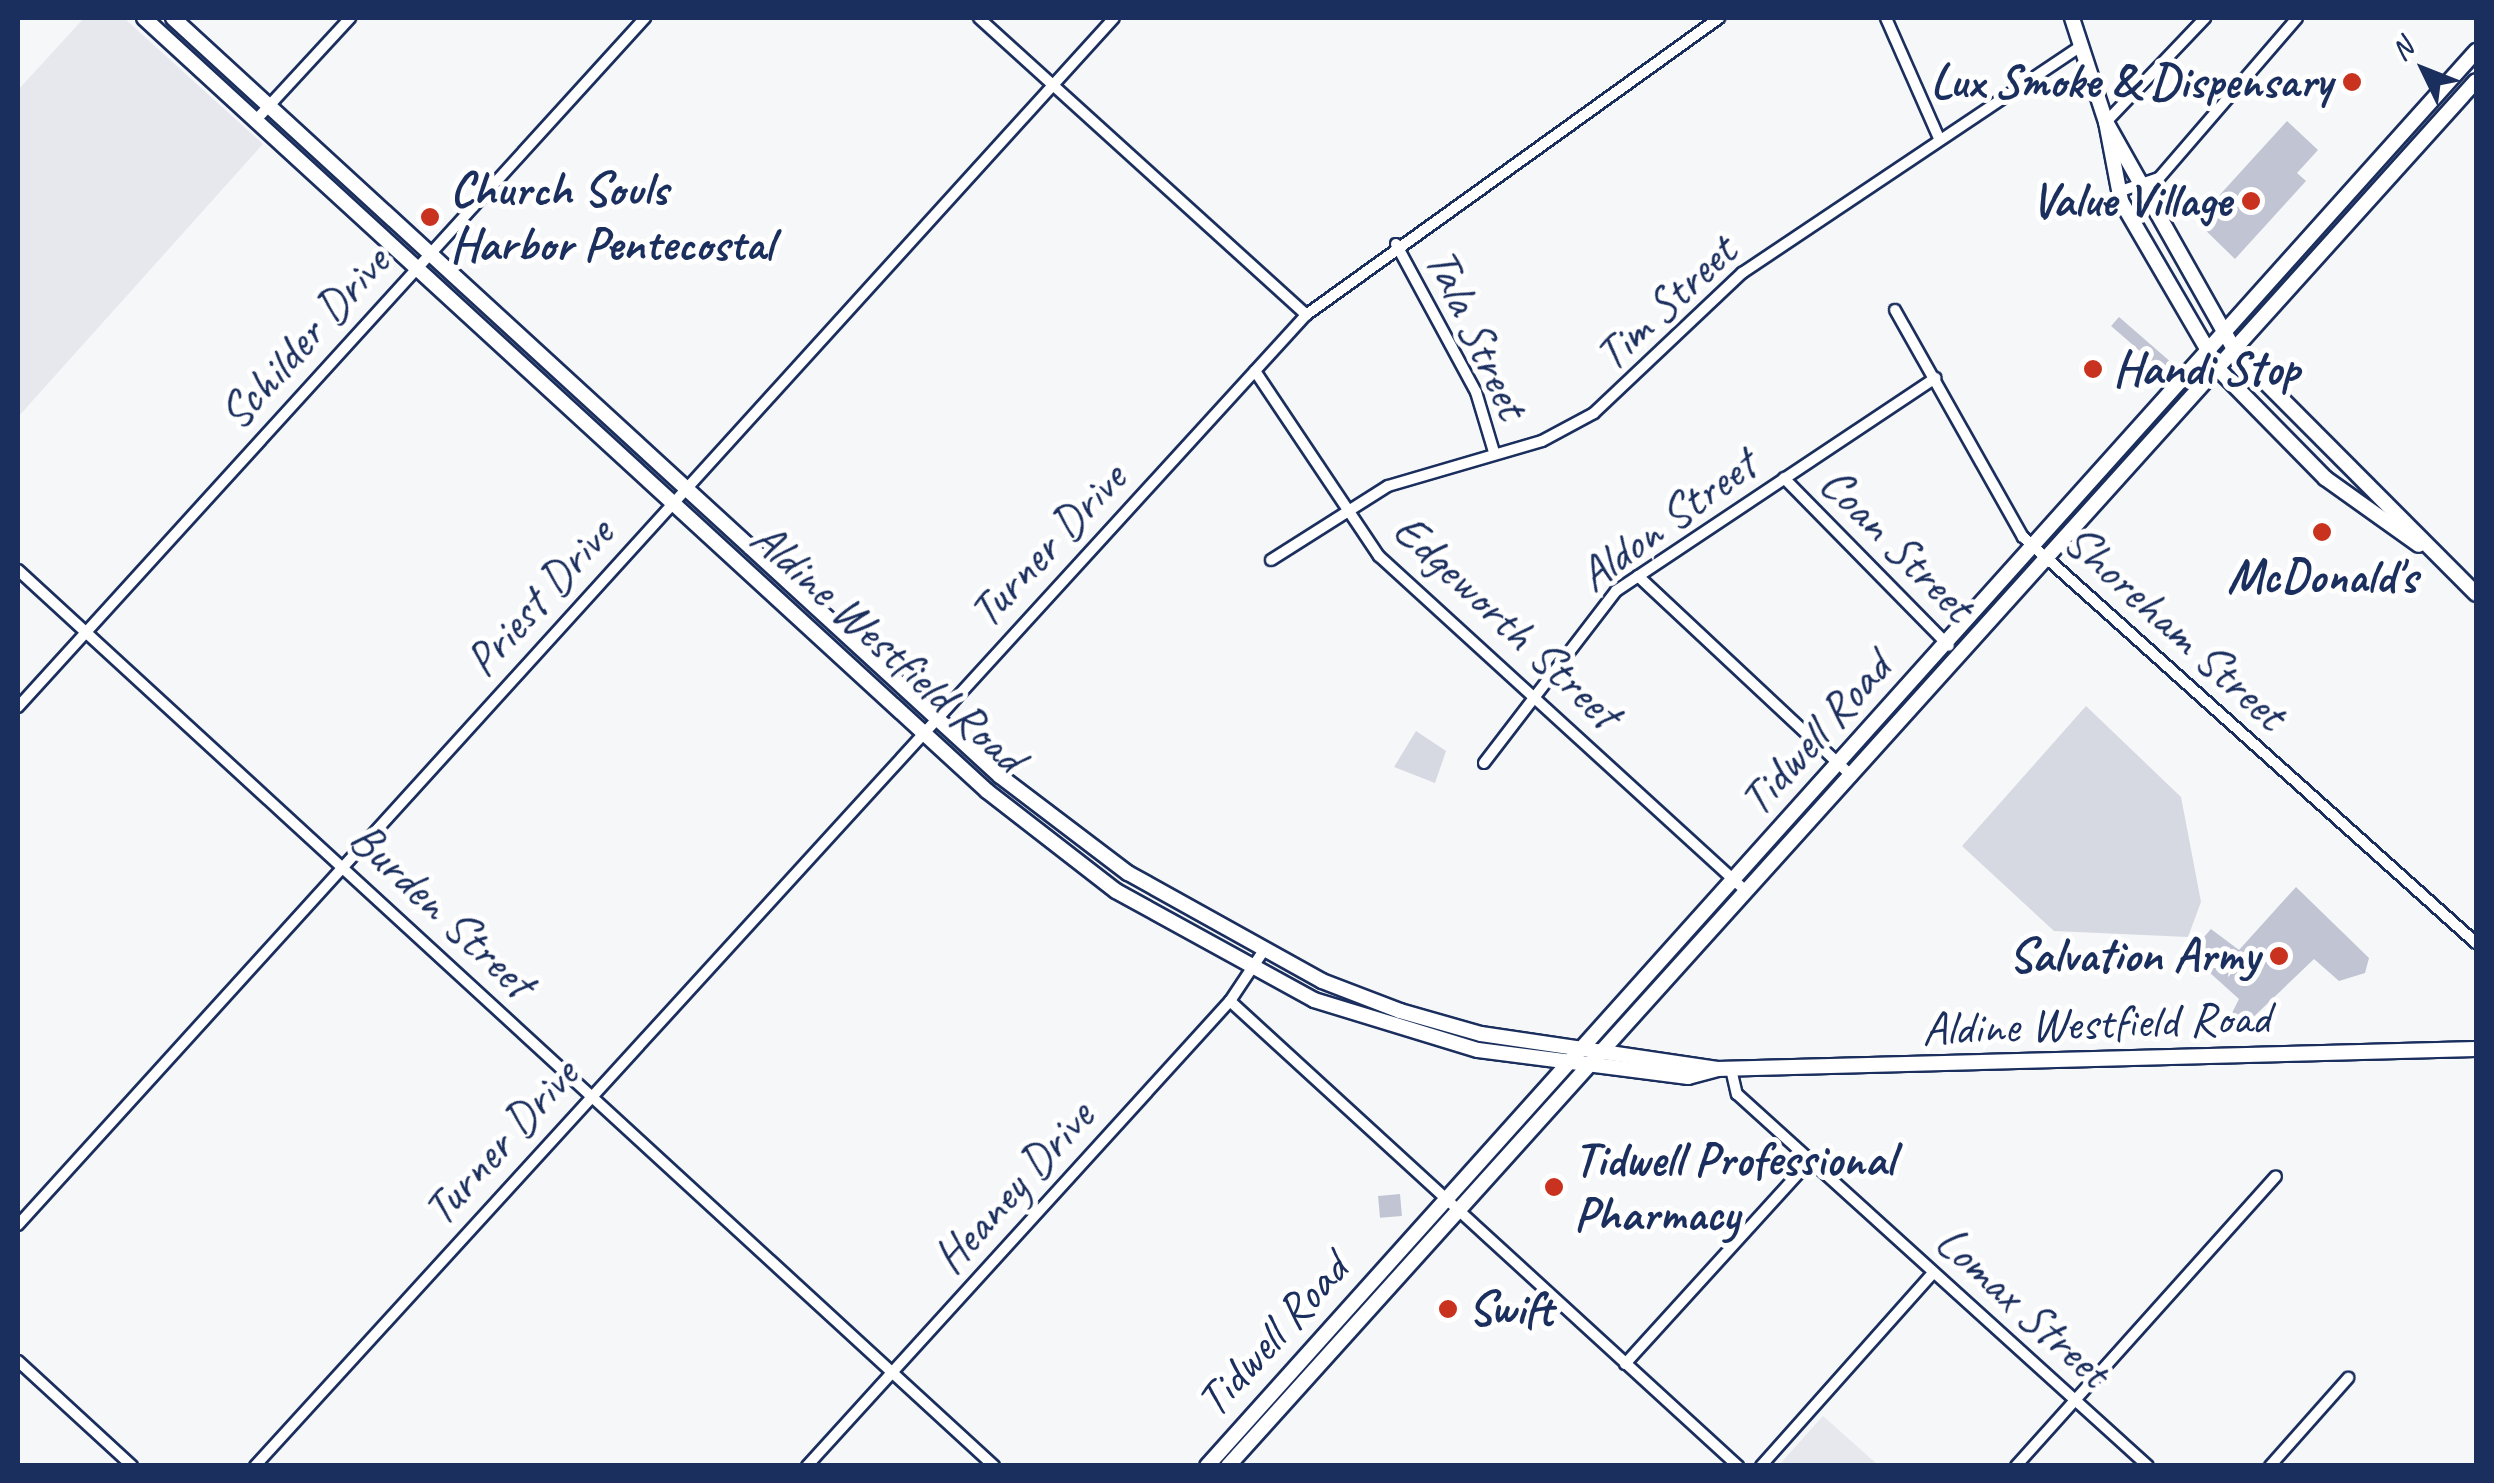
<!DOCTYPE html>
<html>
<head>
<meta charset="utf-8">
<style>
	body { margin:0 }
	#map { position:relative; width:2494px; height:1483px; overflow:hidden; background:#f6f7f9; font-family:Caveat,sans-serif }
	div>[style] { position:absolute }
	.built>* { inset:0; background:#e6e8ee }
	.green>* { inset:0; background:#d6d9e2 }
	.building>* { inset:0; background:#c0c4d3; transform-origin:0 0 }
	.roads { filter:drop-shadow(2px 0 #1b2f5e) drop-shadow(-2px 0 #1b2f5e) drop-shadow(0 2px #1b2f5e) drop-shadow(0 -2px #1b2f5e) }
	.minor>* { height:10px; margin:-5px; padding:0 5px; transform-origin:5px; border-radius:5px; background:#fff }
	.secondary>* { height:14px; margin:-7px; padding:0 7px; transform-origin:7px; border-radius:7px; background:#fff }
	.dots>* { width:28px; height:28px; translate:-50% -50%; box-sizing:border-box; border:5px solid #fff; border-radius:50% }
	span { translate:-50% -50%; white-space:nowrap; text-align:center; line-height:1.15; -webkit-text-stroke:10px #fff; paint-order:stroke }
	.poi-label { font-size:48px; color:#1b2f5e; font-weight:700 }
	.right { translate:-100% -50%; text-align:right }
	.left { translate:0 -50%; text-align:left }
	.street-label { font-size:48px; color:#1b2f5e }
	.frame { position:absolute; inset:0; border:20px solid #1b2f5e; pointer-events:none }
	.north { position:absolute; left:2374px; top:20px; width:100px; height:100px; -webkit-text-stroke:8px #fff; paint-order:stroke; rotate:313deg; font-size:28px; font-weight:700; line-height:40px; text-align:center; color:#1b2f5e }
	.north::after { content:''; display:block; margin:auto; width:35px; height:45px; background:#1b2f5e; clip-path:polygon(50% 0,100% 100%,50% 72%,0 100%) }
</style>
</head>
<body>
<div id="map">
	<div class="built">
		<i style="clip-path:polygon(84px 18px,124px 18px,263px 144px,18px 417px,18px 90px)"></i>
		<i style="clip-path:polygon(1823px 1416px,1878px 1465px,1779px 1465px)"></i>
	</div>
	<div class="green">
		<i style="clip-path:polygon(2086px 706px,2181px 797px,2201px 902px,2188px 937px,2054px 931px,1962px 846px)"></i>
		<i style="clip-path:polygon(1416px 731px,1446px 751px,1435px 783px,1394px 767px)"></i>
	</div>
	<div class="building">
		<i style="clip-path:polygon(2287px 121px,2318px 150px,2297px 173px,2306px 181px,2235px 259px,2196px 221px)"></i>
		<i style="left:2119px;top:317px;width:67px;height:12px;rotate:41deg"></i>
		<i style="clip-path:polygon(2296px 887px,2369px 958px,2365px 973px,2339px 981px,2314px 959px,2244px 1026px,2231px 1015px,2239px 999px,2189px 954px,2211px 929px,2239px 950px)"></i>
		<i style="left:1400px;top:1194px;width:22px;height:22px;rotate:85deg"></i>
	</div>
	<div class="roads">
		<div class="minor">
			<i style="left:979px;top:18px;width:442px;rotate:42.2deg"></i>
			<i style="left:1886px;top:18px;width:131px;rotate:66.2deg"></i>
			<i style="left:256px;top:120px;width:139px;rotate:-47.3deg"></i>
			<i style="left:2106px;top:122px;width:144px;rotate:-46.4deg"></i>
			<i style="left:2118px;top:192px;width:43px;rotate:-18.9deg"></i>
			<i style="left:2159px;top:178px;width:211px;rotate:-49.2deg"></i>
			<i style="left:1396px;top:244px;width:168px;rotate:61.6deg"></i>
			<i style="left:1476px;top:392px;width:63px;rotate:73.3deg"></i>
			<i style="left:1895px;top:310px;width:261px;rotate:60.6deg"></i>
			<i style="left:2023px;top:537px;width:608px;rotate:41.87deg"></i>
			<i style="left:1255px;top:371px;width:223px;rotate:56.2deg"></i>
			<i style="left:1379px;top:556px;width:498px;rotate:42.4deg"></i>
			<i style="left:1784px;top:478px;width:235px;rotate:45.5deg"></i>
			<i style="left:1271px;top:560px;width:138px;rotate:-32.3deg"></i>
			<i style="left:1388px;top:486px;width:160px;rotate:-16.3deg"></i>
			<i style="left:1542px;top:441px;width:59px;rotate:-28.3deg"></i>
			<i style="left:1594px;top:413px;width:204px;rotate:-43.4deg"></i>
			<i style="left:1742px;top:273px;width:409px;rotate:-33.8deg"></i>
			<i style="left:18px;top:570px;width:1325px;rotate:42.55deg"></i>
			<i style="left:1638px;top:576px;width:293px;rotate:43.1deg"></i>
			<i style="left:18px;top:707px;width:932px;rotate:-47.7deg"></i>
			<i style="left:1484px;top:763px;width:217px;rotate:-52.5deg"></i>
			<i style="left:1616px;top:591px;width:384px;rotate:-33.7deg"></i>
			<i style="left:1230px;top:1001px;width:689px;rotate:42.47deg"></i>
			<i style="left:1731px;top:1069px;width:26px;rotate:77deg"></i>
			<i style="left:1737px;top:1094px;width:554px;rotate:42.15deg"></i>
			<i style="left:18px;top:1225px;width:1630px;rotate:-47.76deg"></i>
			<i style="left:18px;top:1361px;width:155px;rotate:42.6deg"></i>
			<i style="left:1625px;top:1364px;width:273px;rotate:-47.7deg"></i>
			<i style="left:255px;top:1466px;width:1559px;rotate:-47.6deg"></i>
			<i style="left:1306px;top:315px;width:509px;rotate:-35.72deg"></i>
			<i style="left:807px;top:1466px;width:629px;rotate:-47.71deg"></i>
			<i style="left:1230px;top:1001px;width:61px;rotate:-56.3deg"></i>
			<i style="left:1761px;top:1466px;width:259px;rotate:-48.3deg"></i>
			<i style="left:2016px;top:1466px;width:389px;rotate:-48.1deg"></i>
			<i style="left:2270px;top:1466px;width:118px;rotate:-48.4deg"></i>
		</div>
		<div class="secondary">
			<i style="left:144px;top:18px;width:1144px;rotate:42.52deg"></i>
			<i style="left:987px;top:791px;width:163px;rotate:37.8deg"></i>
			<i style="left:1116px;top:891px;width:226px;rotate:28.8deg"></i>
			<i style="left:1314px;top:1000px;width:171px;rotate:17deg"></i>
			<i style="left:1478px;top:1050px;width:212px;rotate:7.3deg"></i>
			<i style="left:1688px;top:1077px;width:30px;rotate:-15deg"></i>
			<i style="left:1717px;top:1069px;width:759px;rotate:-1.51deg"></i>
			<i style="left:173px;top:18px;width:1122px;rotate:42.51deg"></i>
			<i style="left:1000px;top:776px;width:161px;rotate:37.2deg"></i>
			<i style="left:1128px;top:873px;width:222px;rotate:29.1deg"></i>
			<i style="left:1322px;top:981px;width:84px;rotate:21deg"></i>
			<i style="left:1400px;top:1011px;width:84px;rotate:15.9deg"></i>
			<i style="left:1481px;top:1034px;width:239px;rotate:8.4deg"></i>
			<i style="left:2072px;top:18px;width:109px;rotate:71.9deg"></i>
			<i style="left:2106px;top:122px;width:265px;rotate:60.6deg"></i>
			<i style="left:2236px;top:353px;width:340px;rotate:45.1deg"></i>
			<i style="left:2106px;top:122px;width:80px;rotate:79.2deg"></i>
			<i style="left:2121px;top:201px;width:197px;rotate:59.8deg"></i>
			<i style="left:2220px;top:371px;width:150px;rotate:45.5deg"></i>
			<i style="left:2325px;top:478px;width:115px;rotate:35.5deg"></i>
			<i style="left:1207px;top:1466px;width:1901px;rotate:-48.11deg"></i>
			<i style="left:1228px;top:1466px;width:1864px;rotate:-47.98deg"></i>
		</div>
	</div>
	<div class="dots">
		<i style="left:2352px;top:82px;background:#c8321e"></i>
		<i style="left:2251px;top:201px;background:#c8321e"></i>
		<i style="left:430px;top:217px;background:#c8321e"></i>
		<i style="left:2093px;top:369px;background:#c8321e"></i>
		<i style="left:2322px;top:532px;background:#c8321e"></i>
		<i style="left:2279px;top:956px;background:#c8321e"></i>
		<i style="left:1554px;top:1187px;background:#c8321e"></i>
		<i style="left:1448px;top:1309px;background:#c8321e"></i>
	</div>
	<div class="poi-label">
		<span class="right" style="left:2332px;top:82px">Lux Smoke &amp; Dispensary</span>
		<span class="left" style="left:450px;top:217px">Church Souls<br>Harbor Pentecostal</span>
		<span class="right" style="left:2231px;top:201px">Value Village</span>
		<span class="left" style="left:2113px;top:369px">Handi Stop</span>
		<span style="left:2322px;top:577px">McDonald's</span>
		<span class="right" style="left:2259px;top:956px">Salvation Army</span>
		<span class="left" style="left:1574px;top:1187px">Tidwell Professional<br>Pharmacy</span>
		<span class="left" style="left:1468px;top:1309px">Swift</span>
	</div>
	<div class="street-label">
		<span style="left:1665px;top:303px;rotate:-43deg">Tim Street</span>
		<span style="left:1477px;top:333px;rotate:65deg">Tala Street</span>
		<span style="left:304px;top:338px;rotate:-48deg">Schilder Drive</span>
		<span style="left:1667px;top:520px;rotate:-36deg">Aldon Street</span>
		<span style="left:1897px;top:544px;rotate:45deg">Coan Street</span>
		<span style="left:1047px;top:545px;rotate:-47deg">Turner Drive</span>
		<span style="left:539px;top:597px;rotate:-48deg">Priest Drive</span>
		<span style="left:1507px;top:621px;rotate:43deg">Edgeworth Street</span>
		<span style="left:2175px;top:627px;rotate:42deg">Shoreham Street</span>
		<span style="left:888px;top:647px;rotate:42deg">Aldine Westfield Road</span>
		<span style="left:1815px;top:734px;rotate:-48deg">Tidwell Road</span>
		<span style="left:442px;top:910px;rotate:43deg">Burden Street</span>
		<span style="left:2096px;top:1023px;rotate:-2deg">Aldine Westfield Road</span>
		<span style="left:500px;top:1142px;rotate:-48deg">Turner Drive</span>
		<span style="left:1013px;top:1187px;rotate:-48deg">Heaney Drive</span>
		<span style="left:2023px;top:1306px;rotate:42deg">Lomax Street</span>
		<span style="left:1272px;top:1335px;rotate:-48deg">Tidwell Road</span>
	</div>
	<div class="frame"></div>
	<div class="north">N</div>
</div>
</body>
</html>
